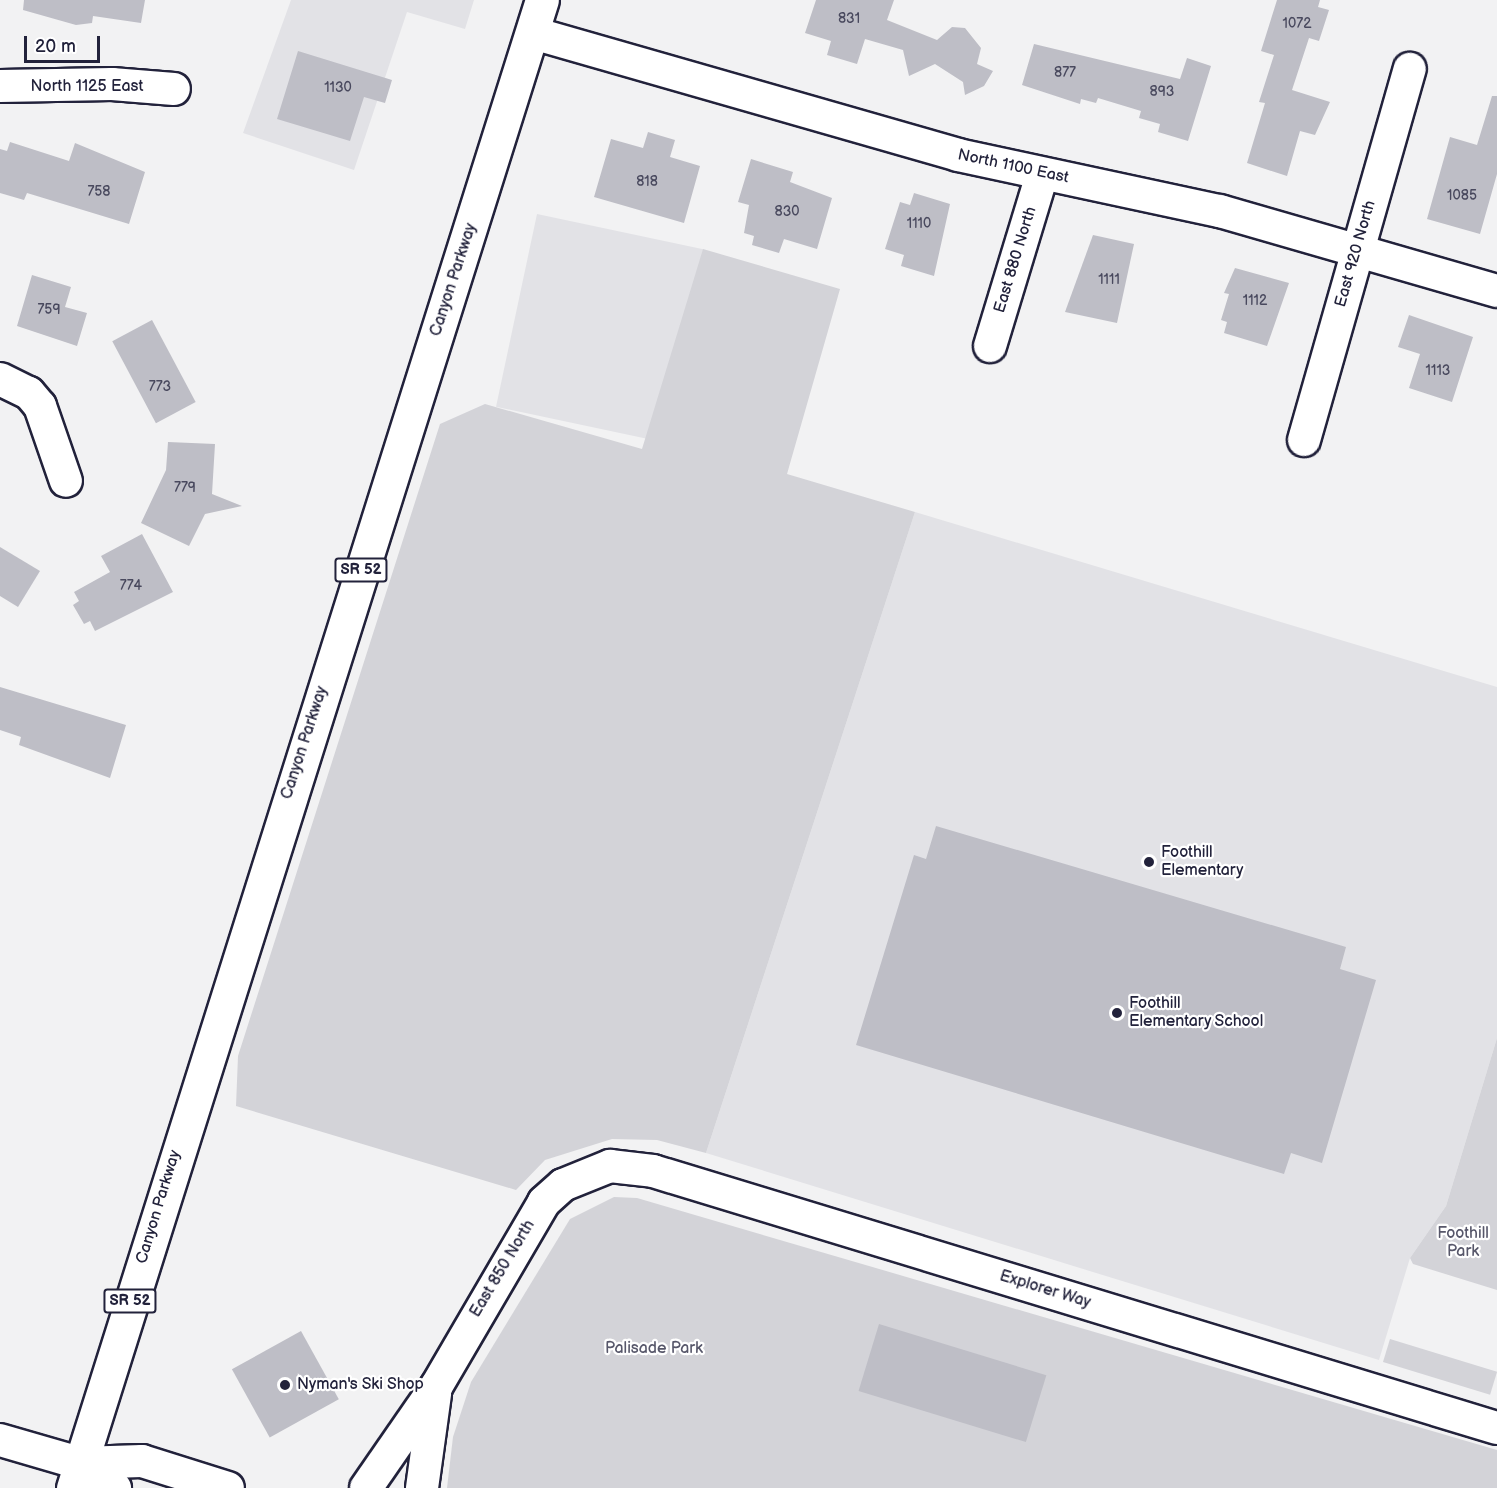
<!DOCTYPE html>
<html>
<head>
<meta charset="utf-8">
<style>
	body { margin:0 }
	#map { position:relative; width:1497px; height:1488px; overflow:hidden; background:#f2f2f3; font-family:"Balsamiq Sans",sans-serif }
	div>[style] { position:absolute }
	.built>* { inset:0; background:#e2e2e6; transform-origin:0 0 }
	.green>* { inset:0; background:#d3d3d8; transform-origin:0 0 }
	.building>* { inset:0; background:#bebec6; transform-origin:0 0 }
	.roads { filter:drop-shadow(2px 0 #22223b) drop-shadow(-2px 0 #22223b) drop-shadow(0 2px #22223b) drop-shadow(0 -2px #22223b) }
	.minor>* { height:32px; margin:-16px; padding:0 16px; transform-origin:16px; border-radius:16px; background:#fff }
	.highway>* { height:33px; margin:-16.5px; padding:0 16.5px; transform-origin:16.5px; border-radius:16.5px; background:#fff }
	.dots>* { width:16px; height:16px; translate:-50% -50%; box-sizing:border-box; border:3px solid #fff; border-radius:50% }
	span { translate:-50% -50%; white-space:nowrap; text-align:center; line-height:1.15; -webkit-text-stroke:4.5px #fff; paint-order:stroke }
	.number-label { font-size:14px; color:#49495e }
	.number-label span { -webkit-text-stroke-width:0 }
	.shield-label span { padding:2px 4px; background:#fff; border:2px solid; border-radius:4px; -webkit-text-stroke-width:0 }
	.shield-label { font-size:15px; color:#22223b; font-weight:700 }
	.street-label { font-size:16px; color:#22223b }
	.poi-label { font-size:16px; color:#22223b }
	.left { translate:0 -50%; text-align:left }
	.park-label { font-size:16px; color:#57576a }
	.scale { position:absolute; left:24px; top:36px; width:76px; height:27px; box-sizing:border-box; border:3px solid #22223b; border-top:0; padding-left:8px; font-size:18px; line-height:21px; white-space:nowrap; color:#22223b; -webkit-text-stroke:4px #fff; paint-order:stroke }
</style>
</head>
<body>
<div id="map">
	<div class="built">
		<i style="clip-path:polygon(291px 0,474px 0,465px 29px,407px 12px,354px 170px,243px 133px)"></i>
		<i style="left:537px;top:214px;width:170px;height:197px;rotate:12deg"></i>
		<i style="clip-path:polygon(915px 512px,1497px 687px,1497px 1038px,1446px 1206px,1410px 1258px,1379px 1360px,706px 1153px)"></i>
	</div>
	<div class="green">
		<i style="clip-path:polygon(703px 249px,840px 289px,787px 474px,915px 512px,706px 1153px,657px 1140px,612px 1139px,545px 1160px,516px 1190px,236px 1106px,238px 1056px,440px 424px,485px 404px,642px 449px)"></i>
		<i style="clip-path:polygon(1497px 1038px,1497px 1290px,1413px 1264px,1410px 1258px,1446px 1206px)"></i>
		<i style="clip-path:polygon(614px 1197px,637px 1198px,1497px 1450px,1497px 1488px,447px 1488px,453px 1437px,471px 1382px,570px 1219px)"></i>
		<i style="left:1390px;top:1339px;width:112px;height:24px;rotate:17deg"></i>
	</div>
	<div class="building">
		<i style="clip-path:polygon(24px 0,145px 0,141px 23px,93px 16px,92px 23px,76px 25px,23px 10px)"></i>
		<i style="clip-path:polygon(816px 0,894px 0,887px 20px,937px 40px,952px 27px,965px 28px,981px 48px,977px 64px,993px 71px,984px 86px,965px 95px,963px 82px,935px 64px,909px 76px,903px 50px,865px 39px,857px 64px,827px 55px,831px 41px,805px 33px)"></i>
		<i style="clip-path:polygon(1277px 0,1320px 0,1318px 7px,1329px 10px,1319px 41px,1309px 38px,1292px 90px,1330px 102px,1315px 135px,1300px 131px,1287px 176px,1247px 163px,1265px 103px,1259px 102px,1274px 55px,1261px 51px)"></i>
		<i style="clip-path:polygon(1034px 44px,1180px 79px,1187px 58px,1211px 66px,1188px 141px,1158px 132px,1160px 124px,1139px 118px,1141px 111px,1098px 98px,1096px 103px,1081px 99px,1080px 104px,1022px 85px)"></i>
		<i style="clip-path:polygon(298px 51px,392px 80px,385px 103px,364px 97px,350px 141px,277px 119px)"></i>
		<i style="clip-path:polygon(1492px 96px,1497px 96px,1497px 174px,1480px 234px,1427px 219px,1450px 137px,1477px 145px)"></i>
		<i style="clip-path:polygon(648px 132px,675px 140px,670px 157px,700px 166px,684px 223px,594px 197px,611px 139px,643px 148px)"></i>
		<i style="clip-path:polygon(10px 142px,69px 161px,75px 143px,145px 172px,129px 224px,27px 193px,24px 200px,0 193px,0 149px,7px 151px)"></i>
		<i style="clip-path:polygon(751px 159px,793px 172px,790px 182px,832px 198px,817px 249px,784px 239px,779px 253px,752px 245px,754px 236px,744px 233px,749px 205px,738px 202px)"></i>
		<i style="clip-path:polygon(914px 193px,950px 204px,934px 276px,901px 266px,904px 255px,885px 249px,900px 202px,910px 205px)"></i>
		<i style="clip-path:polygon(1093px 235px,1134px 244px,1117px 323px,1065px 312px)"></i>
		<i style="clip-path:polygon(1235px 268px,1289px 283px,1267px 346px,1224px 333px,1227px 322px,1221px 320px,1229px 294px,1224px 293px)"></i>
		<i style="clip-path:polygon(32px 275px,71px 287px,65px 307px,87px 313px,77px 346px,17px 326px)"></i>
		<i style="clip-path:polygon(1409px 315px,1473px 337px,1452px 402px,1409px 388px,1420px 354px,1398px 347px)"></i>
		<i style="left:152px;top:320px;width:93px;height:45px;rotate:62deg"></i>
		<i style="clip-path:polygon(168px 442px,215px 444px,212px 494px,242px 506px,205px 514px,189px 546px,141px 523px,166px 470px)"></i>
		<i style="clip-path:polygon(142px 534px,173px 592px,95px 631px,90px 621px,84px 624px,73px 605px,79px 601px,74px 592px,110px 572px,101px 556px)"></i>
		<i style="clip-path:polygon(0 547px,40px 571px,18px 607px,0 596px)"></i>
		<i style="clip-path:polygon(0 687px,126px 725px,110px 778px,19px 745px,21px 737px,0 730px)"></i>
		<i style="clip-path:polygon(936px 826px,1346px 947px,1340px 969px,1376px 980px,1322px 1163px,1291px 1153px,1284px 1174px,856px 1045px,914px 855px,926px 859px)"></i>
		<i style="left:879px;top:1324px;width:175px;height:70px;rotate:17deg"></i>
		<i style="left:301px;top:1331px;width:78px;height:79px;rotate:61deg"></i>
	</div>
	<div class="roads">
		<div class="minor">
			<i style="left:533px;top:33px;width:442px;rotate:16deg"></i>
			<i style="left:958px;top:155px;width:268px;rotate:12.1deg"></i>
			<i style="left:1220px;top:211px;width:288px;rotate:16.1deg"></i>
			<i style="left:0;top:86px;width:112px;rotate:-1deg"></i>
			<i style="left:112px;top:84px;width:62px;rotate:4.6deg"></i>
			<i style="left:990px;top:346px;width:179px;rotate:-73.1deg"></i>
			<i style="left:0;top:379px;width:32px;rotate:26deg"></i>
			<i style="left:29px;top:393px;width:17px;rotate:50deg"></i>
			<i style="left:40px;top:406px;width:79px;rotate:70.9deg"></i>
			<i style="left:1304px;top:440px;width:386px;rotate:-74.1deg"></i>
			<i style="left:0;top:1440px;width:82px;rotate:16.2deg"></i>
			<i style="left:79px;top:1463px;width:63px;rotate:-1.8deg"></i>
			<i style="left:142px;top:1461px;width:90px;rotate:17.4deg"></i>
			<i style="left:79px;top:1463px;width:44px;rotate:34.8deg"></i>
			<i style="left:366px;top:1488px;width:123px;rotate:-55.3deg"></i>
			<i style="left:436px;top:1387px;width:214px;rotate:-59.7deg"></i>
			<i style="left:544px;top:1202px;width:25px;rotate:-42deg"></i>
			<i style="left:563px;top:1185px;width:51px;rotate:-22deg"></i>
			<i style="left:610px;top:1166px;width:43px;rotate:6.6deg"></i>
			<i style="left:653px;top:1171px;width:882px;rotate:16.94deg"></i>
			<i style="left:422px;top:1488px;width:95px;rotate:-82.1deg"></i>
		</div>
		<div class="highway">
			<i style="left:73px;top:1488px;width:1560px;rotate:-72.51deg"></i>
		</div>
	</div>
	<div class="dots">
		<i style="left:1149px;top:862px;background:#22223b"></i>
		<i style="left:1117px;top:1013px;background:#22223b"></i>
		<i style="left:285px;top:1385px;background:#22223b"></i>
	</div>
	<div class="number-label">
		<span style="left:849px;top:19px">831</span>
		<span style="left:1297px;top:24px">1072</span>
		<span style="left:1065px;top:73px">877</span>
		<span style="left:338px;top:88px">1130</span>
		<span style="left:1162px;top:92px">893</span>
		<span style="left:647px;top:182px">818</span>
		<span style="left:99px;top:192px">758</span>
		<span style="left:1462px;top:196px">1085</span>
		<span style="left:787px;top:212px">830</span>
		<span style="left:919px;top:224px">1110</span>
		<span style="left:1109px;top:280px">1111</span>
		<span style="left:1255px;top:301px">1112</span>
		<span style="left:49px;top:310px">759</span>
		<span style="left:1438px;top:371px">1113</span>
		<span style="left:160px;top:387px">773</span>
		<span style="left:185px;top:488px">779</span>
		<span style="left:131px;top:586px">774</span>
	</div>
	<div class="shield-label">
		<span style="left:361px;top:570px">SR 52</span>
		<span style="left:130px;top:1301px">SR 52</span>
	</div>
	<div class="street-label">
		<span style="left:87px;top:87px">North 1125 East</span>
		<span style="left:1013px;top:167px;rotate:12deg">North 1100 East</span>
		<span style="left:1356px;top:254px;rotate:-74deg">East 920 North</span>
		<span style="left:1016px;top:260px;rotate:-73deg">East 880 North</span>
		<span style="left:454px;top:280px;rotate:-72deg">Canyon Parkway</span>
		<span style="left:305px;top:743px;rotate:-72deg">Canyon Parkway</span>
		<span style="left:159px;top:1207px;rotate:-73deg">Canyon Parkway</span>
		<span style="left:503px;top:1269px;rotate:-59deg">East 850 North</span>
		<span style="left:1045px;top:1290px;rotate:17deg">Explorer Way</span>
	</div>
	<div class="poi-label">
		<span class="left" style="left:1161px;top:862px">Foothill<br>Elementary</span>
		<span class="left" style="left:1129px;top:1013px">Foothill<br>Elementary School</span>
		<span class="left" style="left:297px;top:1385px">Nyman's Ski Shop</span>
	</div>
	<div class="park-label">
		<span style="left:1463px;top:1243px">Foothill<br>Park</span>
		<span style="left:654px;top:1349px">Palisade Park</span>
	</div>
	<div class="scale">20 m</div>
</div>
</body>
</html>
